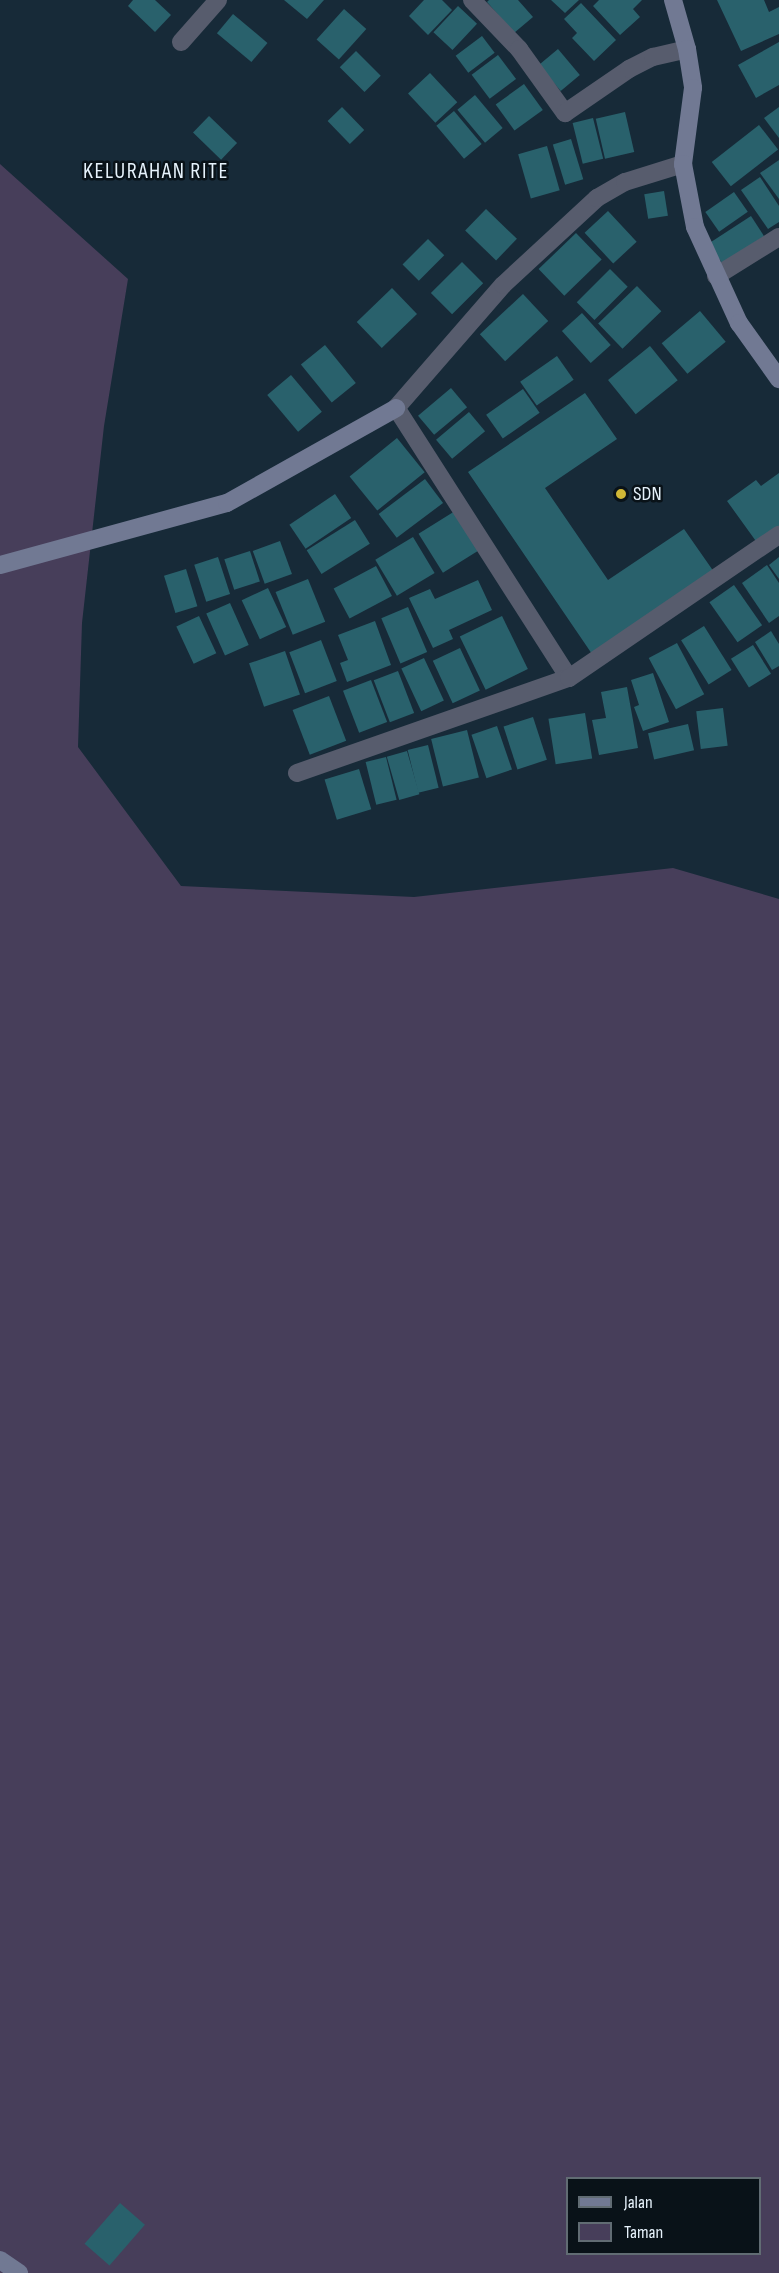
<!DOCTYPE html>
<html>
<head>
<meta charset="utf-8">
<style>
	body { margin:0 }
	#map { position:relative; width:779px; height:2273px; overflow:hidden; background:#172a38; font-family:"Sofia Sans Condensed",sans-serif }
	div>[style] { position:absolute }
	.green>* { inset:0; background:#473e5a }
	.building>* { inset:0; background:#29616c; transform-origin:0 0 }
	.street>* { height:18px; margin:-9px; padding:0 9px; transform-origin:9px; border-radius:9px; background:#575c6d }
	.secondary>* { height:18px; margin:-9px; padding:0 9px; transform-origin:9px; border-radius:9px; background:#717993 }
	.dots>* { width:16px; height:16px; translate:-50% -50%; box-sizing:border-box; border:3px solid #091218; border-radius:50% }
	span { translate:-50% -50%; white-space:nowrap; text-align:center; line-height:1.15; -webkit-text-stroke:5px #091218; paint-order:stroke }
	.poi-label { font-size:20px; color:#e6f2fb }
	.left { translate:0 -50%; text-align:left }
	.quarter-label { font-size:22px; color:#e6f2fb; letter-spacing:1.5px }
	.legend { position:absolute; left:566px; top:2177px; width:195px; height:78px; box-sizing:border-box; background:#091218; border:2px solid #616c73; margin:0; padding:8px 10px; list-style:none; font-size:18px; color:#e6f2fb }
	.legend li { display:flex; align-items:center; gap:12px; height:30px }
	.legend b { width:30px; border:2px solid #616c73 }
</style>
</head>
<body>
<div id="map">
	<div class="green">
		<i style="clip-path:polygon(evenodd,0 164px,128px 279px,104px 426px,82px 623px,78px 747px,181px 886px,414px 897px,673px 868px,779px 899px,779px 2273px,0 2273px,0 164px,568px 2178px,760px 2178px,760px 2254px,568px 2254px,568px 2178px)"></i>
	</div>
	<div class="building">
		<i style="clip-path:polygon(133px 0,155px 0,171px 15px,155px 32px,128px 6px)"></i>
		<i style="clip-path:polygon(284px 0,324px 0,307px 19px)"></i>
		<i style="clip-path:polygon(424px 0,442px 0,452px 10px,428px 35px,409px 16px)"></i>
		<i style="clip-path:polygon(489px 0,518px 0,533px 17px,514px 33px,487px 2px)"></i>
		<i style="clip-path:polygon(551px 0,579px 0,565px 13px)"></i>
		<i style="clip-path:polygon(599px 0,642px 0,633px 9px,640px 17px,620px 35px,593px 6px)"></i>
		<i style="clip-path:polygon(717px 0,764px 0,769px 12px,779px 7px,779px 34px,741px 51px)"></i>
		<i style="clip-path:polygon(581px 3px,616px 40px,594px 61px,572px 38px,577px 33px,564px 19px)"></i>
		<i style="left:458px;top:6px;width:26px;height:36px;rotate:43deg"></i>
		<i style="left:344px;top:9px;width:30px;height:41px;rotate:42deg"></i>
		<i style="left:233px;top:14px;width:45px;height:25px;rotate:40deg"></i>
		<i style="left:482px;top:36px;width:21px;height:33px;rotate:53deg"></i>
		<i style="clip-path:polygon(779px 42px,779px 85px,756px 98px,738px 65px)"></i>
		<i style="left:558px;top:49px;width:34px;height:25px;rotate:50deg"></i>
		<i style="left:356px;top:51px;width:35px;height:23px;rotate:45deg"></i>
		<i style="left:498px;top:55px;width:30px;height:33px;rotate:53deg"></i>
		<i style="left:430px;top:73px;width:40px;height:30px;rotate:47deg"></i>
		<i style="left:524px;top:84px;width:32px;height:35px;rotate:54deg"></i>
		<i style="left:475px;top:95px;width:43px;height:23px;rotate:50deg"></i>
		<i style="left:342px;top:107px;width:32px;height:20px;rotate:46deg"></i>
		<i style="clip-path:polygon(779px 107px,779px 138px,764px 118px)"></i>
		<i style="left:454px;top:111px;width:43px;height:23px;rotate:50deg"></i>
		<i style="left:625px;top:112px;width:41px;height:30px;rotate:77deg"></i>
		<i style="left:209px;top:116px;width:39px;height:23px;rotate:44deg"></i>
		<i style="left:593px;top:118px;width:42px;height:21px;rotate:76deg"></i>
		<i style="left:759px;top:125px;width:31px;height:60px;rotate:52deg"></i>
		<i style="left:571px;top:139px;width:42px;height:19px;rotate:73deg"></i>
		<i style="left:547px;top:146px;width:46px;height:30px;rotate:74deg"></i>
		<i style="clip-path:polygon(779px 160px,779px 199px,760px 173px)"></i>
		<i style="clip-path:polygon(760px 177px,779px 206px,779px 222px,768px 229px,741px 190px)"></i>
		<i style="left:664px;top:191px;width:25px;height:20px;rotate:81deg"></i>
		<i style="left:734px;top:192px;width:24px;height:35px;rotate:55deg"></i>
		<i style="left:486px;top:209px;width:43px;height:30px;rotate:44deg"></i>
		<i style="left:608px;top:211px;width:42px;height:32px;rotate:47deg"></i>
		<i style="left:751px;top:216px;width:24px;height:50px;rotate:57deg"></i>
		<i style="left:576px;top:233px;width:37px;height:52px;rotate:46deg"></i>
		<i style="left:428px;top:239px;width:23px;height:36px;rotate:45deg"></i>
		<i style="left:462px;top:262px;width:30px;height:44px;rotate:45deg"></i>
		<i style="left:610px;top:269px;width:25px;height:47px;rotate:45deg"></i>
		<i style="left:637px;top:286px;width:35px;height:54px;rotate:46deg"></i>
		<i style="left:392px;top:288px;width:36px;height:49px;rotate:46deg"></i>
		<i style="left:523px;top:294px;width:37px;height:59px;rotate:47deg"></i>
		<i style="left:700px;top:311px;width:40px;height:50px;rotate:50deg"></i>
		<i style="left:582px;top:313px;width:43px;height:27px;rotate:48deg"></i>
		<i style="left:325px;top:345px;width:49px;height:31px;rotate:51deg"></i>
		<i style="left:650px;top:346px;width:44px;height:54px;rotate:51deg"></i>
		<i style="left:557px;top:356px;width:29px;height:45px;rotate:55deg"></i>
		<i style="left:291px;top:375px;width:48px;height:31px;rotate:50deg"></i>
		<i style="left:451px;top:388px;width:25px;height:43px;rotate:50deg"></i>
		<i style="left:523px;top:389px;width:29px;height:45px;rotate:55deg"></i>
		<i style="clip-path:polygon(585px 393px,617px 439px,545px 488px,608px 580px,684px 529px,714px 572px,592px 654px,468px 472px)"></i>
		<i style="left:469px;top:412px;width:25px;height:43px;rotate:50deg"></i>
		<i style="left:397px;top:438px;width:44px;height:61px;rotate:51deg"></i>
		<i style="clip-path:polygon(779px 473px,779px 529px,758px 544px,727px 501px,756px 480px,761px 486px)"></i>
		<i style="left:425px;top:479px;width:30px;height:58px;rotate:53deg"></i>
		<i style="left:335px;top:494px;width:29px;height:55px;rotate:56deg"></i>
		<i style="left:455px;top:511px;width:46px;height:43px;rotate:58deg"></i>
		<i style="left:355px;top:520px;width:28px;height:57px;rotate:58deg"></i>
		<i style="left:413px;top:537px;width:42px;height:44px;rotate:59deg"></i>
		<i style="left:280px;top:541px;width:35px;height:29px;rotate:70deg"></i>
		<i style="left:250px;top:551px;width:32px;height:27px;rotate:72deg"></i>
		<i style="left:218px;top:557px;width:39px;height:25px;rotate:72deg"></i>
		<i style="clip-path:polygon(779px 557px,779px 579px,769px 565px)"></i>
		<i style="clip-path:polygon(767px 565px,779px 583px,779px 616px,769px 623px,742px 583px)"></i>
		<i style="left:376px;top:566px;width:34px;height:48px;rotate:62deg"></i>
		<i style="left:186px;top:569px;width:39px;height:23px;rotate:73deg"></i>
		<i style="left:308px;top:579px;width:46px;height:35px;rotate:68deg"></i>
		<i style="clip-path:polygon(478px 580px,492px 610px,449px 630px,453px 639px,433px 648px,409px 598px,430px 589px,435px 599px)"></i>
		<i style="left:734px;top:585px;width:49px;height:30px;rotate:55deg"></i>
		<i style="left:268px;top:588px;width:43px;height:29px;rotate:65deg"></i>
		<i style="left:230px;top:603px;width:46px;height:26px;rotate:66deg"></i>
		<i style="left:408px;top:607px;width:49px;height:29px;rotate:67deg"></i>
		<i style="left:199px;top:616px;width:41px;height:25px;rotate:65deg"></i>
		<i style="left:502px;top:616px;width:59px;height:47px;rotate:64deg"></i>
		<i style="clip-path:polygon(375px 621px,391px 665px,347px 682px,340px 663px,348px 660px,338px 635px)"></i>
		<i style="left:704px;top:626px;width:52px;height:27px;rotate:58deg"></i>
		<i style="clip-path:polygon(771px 631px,779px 644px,779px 666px,772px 670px,755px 642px)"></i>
		<i style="left:321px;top:640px;width:44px;height:34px;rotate:69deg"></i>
		<i style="left:677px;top:643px;width:58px;height:32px;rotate:62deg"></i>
		<i style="left:753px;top:645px;width:34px;height:26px;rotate:58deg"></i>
		<i style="left:460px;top:648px;width:47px;height:30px;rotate:65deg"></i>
		<i style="left:285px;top:651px;width:46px;height:38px;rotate:71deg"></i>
		<i style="left:424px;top:658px;width:47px;height:25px;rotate:65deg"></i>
		<i style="left:398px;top:671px;width:45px;height:26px;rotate:69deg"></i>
		<i style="clip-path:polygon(653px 673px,669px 722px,643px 731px,634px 707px,639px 705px,631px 680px)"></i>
		<i style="left:371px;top:680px;width:45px;height:30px;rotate:69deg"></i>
		<i style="clip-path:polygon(627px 687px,638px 748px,599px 755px,592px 720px,606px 718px,601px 692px)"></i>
		<i style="left:329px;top:696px;width:48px;height:39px;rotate:69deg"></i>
		<i style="left:723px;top:708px;width:38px;height:27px;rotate:83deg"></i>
		<i style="left:585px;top:713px;width:46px;height:37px;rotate:81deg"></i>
		<i style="left:533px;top:717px;width:45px;height:31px;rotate:72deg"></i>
		<i style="left:688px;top:724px;width:27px;height:41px;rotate:77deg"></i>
		<i style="left:497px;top:726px;width:46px;height:27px;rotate:71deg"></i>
		<i style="left:467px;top:730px;width:49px;height:37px;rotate:76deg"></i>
		<i style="left:428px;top:745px;width:44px;height:21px;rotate:76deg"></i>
		<i style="left:407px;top:751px;width:45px;height:21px;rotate:74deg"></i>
		<i style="left:386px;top:757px;width:44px;height:21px;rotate:76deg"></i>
		<i style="left:359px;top:769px;width:42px;height:36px;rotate:73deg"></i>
		<i style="left:120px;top:2203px;width:33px;height:54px;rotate:41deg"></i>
	</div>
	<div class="street">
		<i style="left:472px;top:0;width:68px;rotate:46.2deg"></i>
		<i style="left:519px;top:49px;width:79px;rotate:54.3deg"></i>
		<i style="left:565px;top:113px;width:78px;rotate:-34.5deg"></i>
		<i style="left:629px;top:69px;width:27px;rotate:-27deg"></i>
		<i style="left:653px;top:57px;width:35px;rotate:-13deg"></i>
		<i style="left:181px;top:42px;width:56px;rotate:-48.6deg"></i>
		<i style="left:716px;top:276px;width:74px;rotate:-31.8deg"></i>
		<i style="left:569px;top:678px;width:321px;rotate:-122.6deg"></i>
		<i style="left:396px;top:408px;width:163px;rotate:-49deg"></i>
		<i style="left:503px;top:285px;width:128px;rotate:-42.8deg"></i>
		<i style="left:597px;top:198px;width:32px;rotate:-30deg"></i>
		<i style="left:625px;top:182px;width:61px;rotate:-17.2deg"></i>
		<i style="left:297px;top:773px;width:288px;rotate:-19.3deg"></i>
		<i style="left:569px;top:678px;width:254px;rotate:-34.3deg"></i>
	</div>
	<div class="secondary">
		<i style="left:673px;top:0;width:51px;rotate:74.1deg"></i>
		<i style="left:687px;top:49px;width:39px;rotate:81deg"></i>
		<i style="left:693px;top:88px;width:77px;rotate:97.5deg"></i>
		<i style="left:683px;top:164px;width:64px;rotate:79.2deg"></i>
		<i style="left:695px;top:227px;width:106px;rotate:65.4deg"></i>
		<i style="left:739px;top:323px;width:69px;rotate:54.5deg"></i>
		<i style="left:0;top:565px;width:235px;rotate:-15.3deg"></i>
		<i style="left:227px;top:503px;width:194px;rotate:-29.3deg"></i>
		<i style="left:0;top:2260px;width:23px;rotate:34deg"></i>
	</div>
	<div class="dots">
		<i style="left:621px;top:494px;background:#d0b736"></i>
	</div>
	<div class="poi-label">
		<span class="left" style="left:633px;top:494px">SDN</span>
	</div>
	<div class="quarter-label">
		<span style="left:156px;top:172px">KELURAHAN RITE</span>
	</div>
	<ul class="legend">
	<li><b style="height:8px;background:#717993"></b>Jalan</li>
	<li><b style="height:16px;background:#473e5a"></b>Taman</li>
	</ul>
</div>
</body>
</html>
